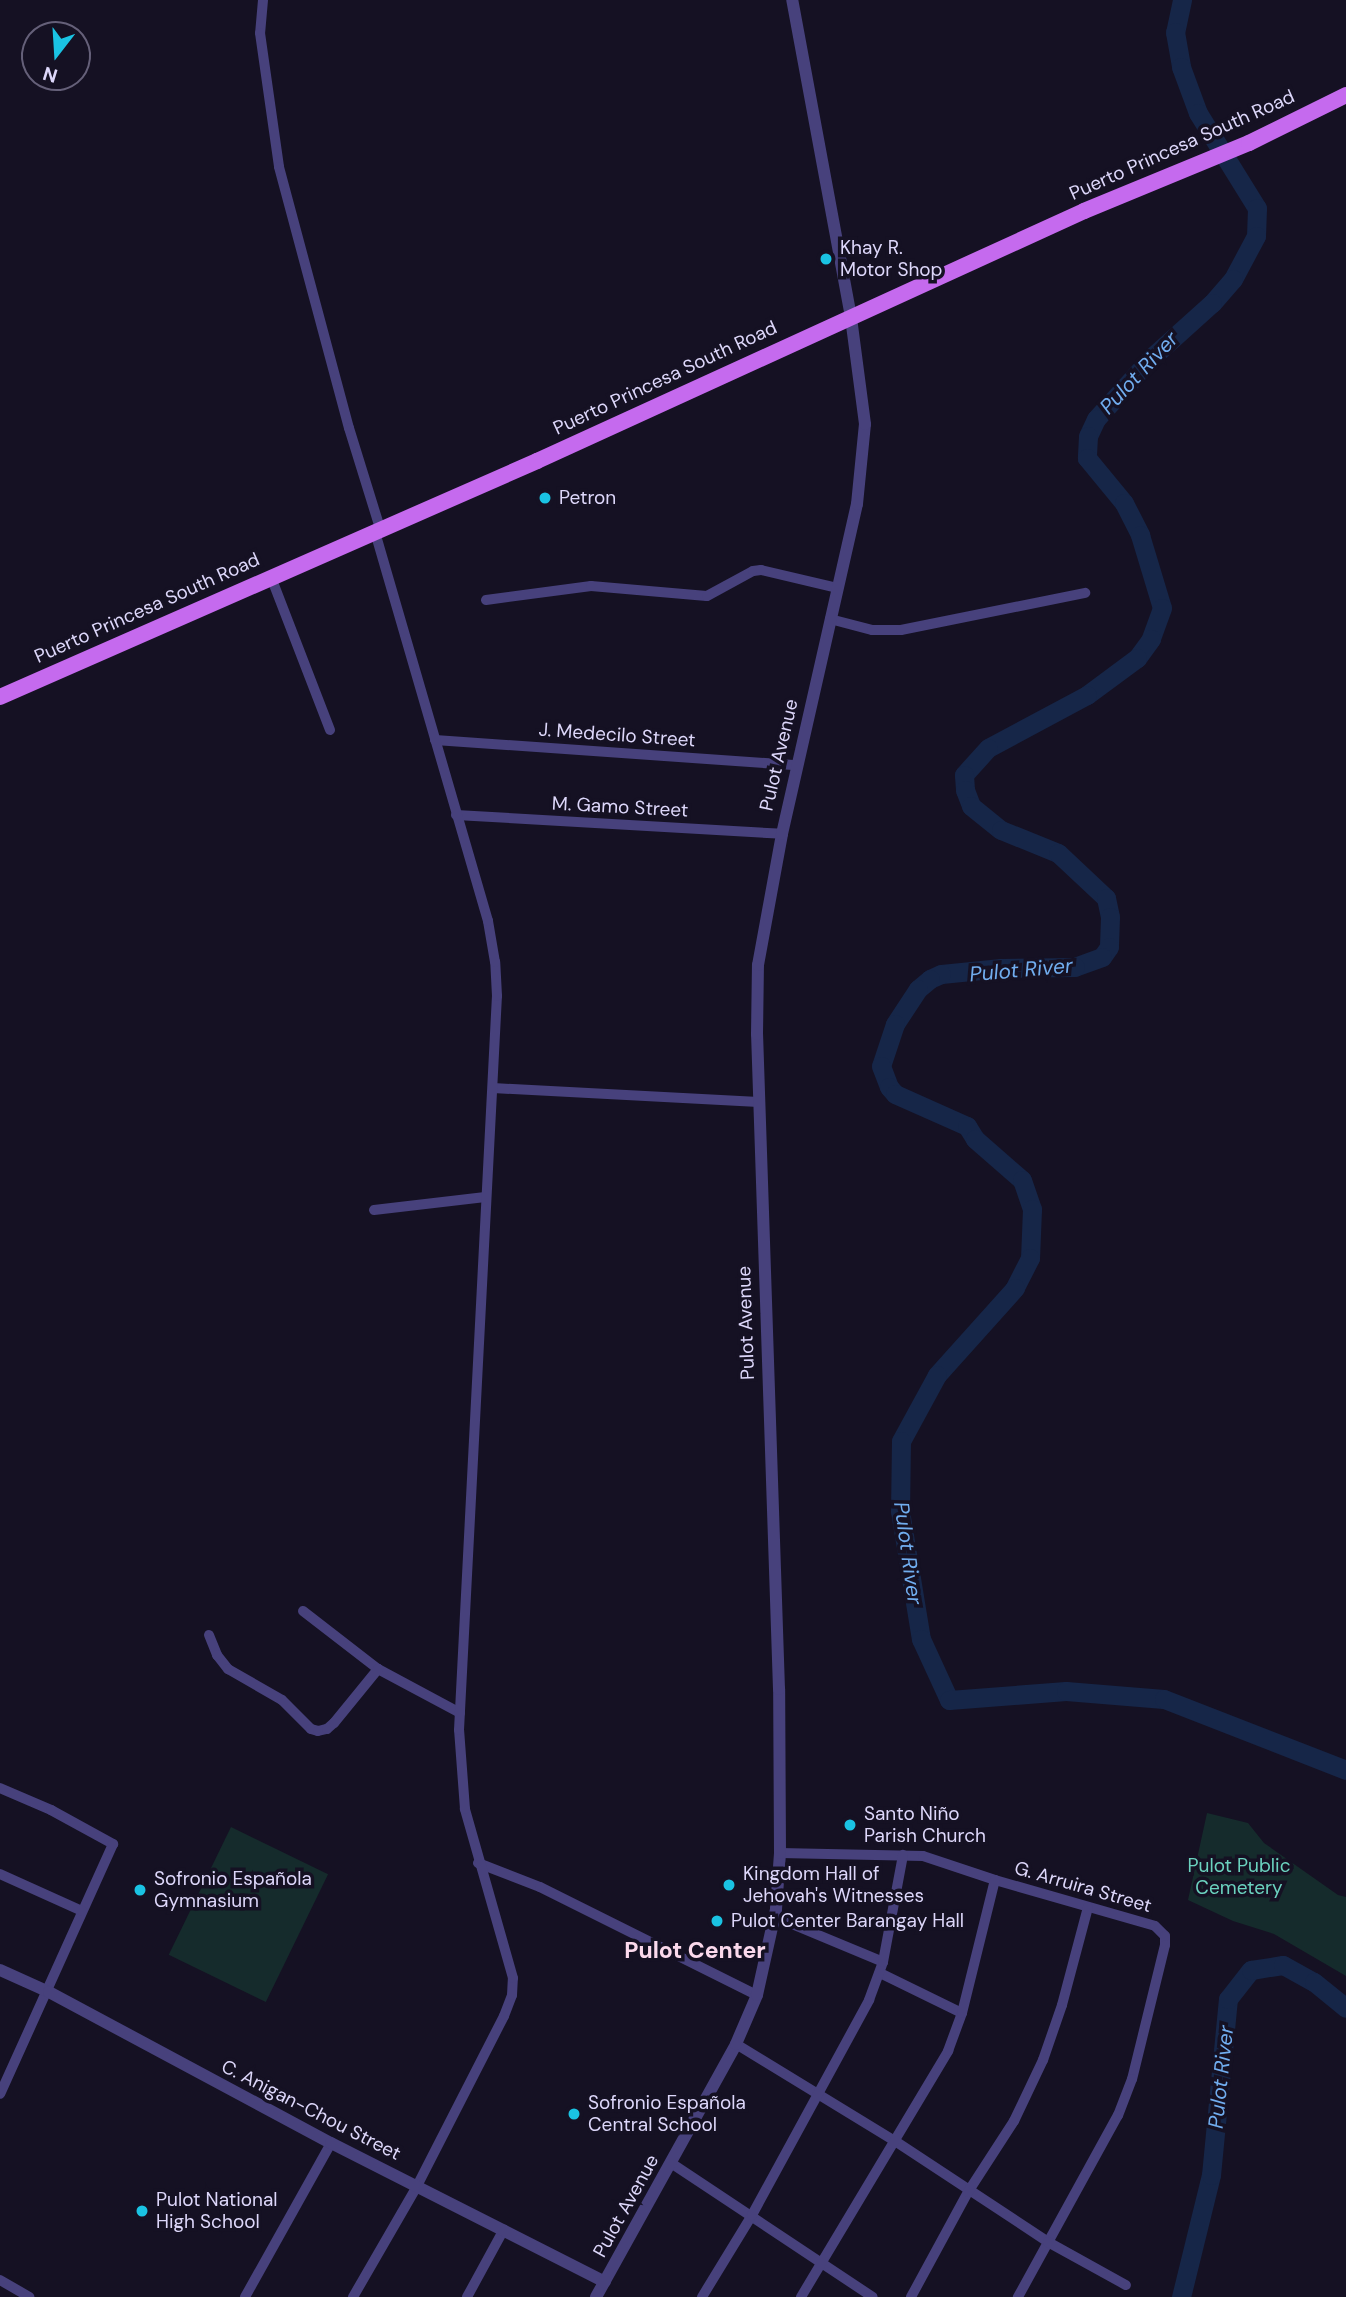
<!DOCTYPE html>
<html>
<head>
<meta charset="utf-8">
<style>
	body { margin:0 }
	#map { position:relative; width:1346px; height:2297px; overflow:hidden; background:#151123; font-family:"DM Sans",sans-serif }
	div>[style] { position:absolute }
	.green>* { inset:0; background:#152b2c; transform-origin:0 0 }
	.river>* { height:19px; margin:-9.5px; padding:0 9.5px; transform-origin:9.5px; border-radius:9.5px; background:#162648 }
	.minor>* { height:10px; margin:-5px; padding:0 5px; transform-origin:5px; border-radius:5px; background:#47417c }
	.tertiary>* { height:12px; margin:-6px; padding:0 6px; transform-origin:6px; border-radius:6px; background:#47417c }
	.primary>* { height:16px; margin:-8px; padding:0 8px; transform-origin:8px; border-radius:8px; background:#c56aee }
	.dots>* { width:19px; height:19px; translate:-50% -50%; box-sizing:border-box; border:4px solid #151123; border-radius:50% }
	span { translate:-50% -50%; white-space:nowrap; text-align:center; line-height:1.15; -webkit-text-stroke:7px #151123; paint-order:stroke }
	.street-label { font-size:19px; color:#ddd7fa }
	.poi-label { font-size:19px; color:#ddd7fa }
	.left { translate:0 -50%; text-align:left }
	.park-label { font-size:19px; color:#6bd2bf }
	.water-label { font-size:21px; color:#71adef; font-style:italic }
	.quarter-label { font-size:23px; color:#fbd9ec; font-weight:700 }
	.north { position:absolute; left:21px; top:21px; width:70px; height:70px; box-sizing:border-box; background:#151123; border:2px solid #656079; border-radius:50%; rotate:197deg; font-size:19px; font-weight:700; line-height:28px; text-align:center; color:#ddd7fa }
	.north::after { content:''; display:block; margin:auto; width:24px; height:32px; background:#1ac3e3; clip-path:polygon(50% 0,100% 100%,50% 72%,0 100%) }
</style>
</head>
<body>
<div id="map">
	<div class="green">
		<i style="clip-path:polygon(1207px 1813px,1248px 1823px,1264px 1843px,1338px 1895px,1346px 1897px,1346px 1976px,1274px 1934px,1233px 1921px,1188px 1900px)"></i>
		<i style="left:231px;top:1827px;width:108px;height:142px;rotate:26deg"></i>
	</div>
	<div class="river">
		<i style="left:1182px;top:0;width:33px;rotate:102deg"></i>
		<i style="left:1175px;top:32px;width:36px;rotate:80deg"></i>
		<i style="left:1181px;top:67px;width:49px;rotate:69.7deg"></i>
		<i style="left:1198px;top:113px;width:112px;rotate:58.2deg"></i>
		<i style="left:1257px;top:208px;width:28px;rotate:92deg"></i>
		<i style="left:1256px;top:236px;width:49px;rotate:118.1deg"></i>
		<i style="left:1233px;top:279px;width:32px;rotate:131deg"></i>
		<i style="left:1212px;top:303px;width:82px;rotate:138deg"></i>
		<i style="left:1151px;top:358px;width:82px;rotate:132deg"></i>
		<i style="left:1096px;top:419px;width:19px;rotate:115deg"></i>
		<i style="left:1088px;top:436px;width:22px;rotate:93deg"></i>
		<i style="left:1087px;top:458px;width:58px;rotate:50.6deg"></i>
		<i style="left:1124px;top:503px;width:36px;rotate:63deg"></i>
		<i style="left:1140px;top:535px;width:76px;rotate:73.2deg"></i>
		<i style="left:1162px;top:608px;width:33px;rotate:110deg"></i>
		<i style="left:1151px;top:639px;width:24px;rotate:126deg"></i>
		<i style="left:1137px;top:658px;width:62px;rotate:143.5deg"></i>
		<i style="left:1087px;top:695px;width:112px;rotate:151.8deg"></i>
		<i style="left:988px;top:748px;width:36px;rotate:132deg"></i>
		<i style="left:964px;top:775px;width:15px;rotate:86deg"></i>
		<i style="left:965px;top:790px;width:17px;rotate:69deg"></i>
		<i style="left:971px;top:806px;width:38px;rotate:39deg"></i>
		<i style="left:1001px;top:830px;width:61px;rotate:22deg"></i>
		<i style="left:1058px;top:853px;width:66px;rotate:43.2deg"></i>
		<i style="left:1106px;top:898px;width:19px;rotate:78deg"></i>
		<i style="left:1110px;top:917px;width:30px;rotate:92deg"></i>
		<i style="left:1109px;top:947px;width:12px;rotate:125deg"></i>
		<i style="left:1102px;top:957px;width:29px;rotate:160deg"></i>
		<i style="left:1075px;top:967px;width:74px;rotate:179.2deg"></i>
		<i style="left:1001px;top:968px;width:60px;rotate:174.3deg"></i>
		<i style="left:941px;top:974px;width:12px;rotate:156deg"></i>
		<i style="left:930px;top:979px;width:16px;rotate:140deg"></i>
		<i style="left:918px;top:989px;width:42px;rotate:123.3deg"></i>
		<i style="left:895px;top:1024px;width:44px;rotate:108.4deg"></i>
		<i style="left:881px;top:1066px;width:22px;rotate:69deg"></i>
		<i style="left:889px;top:1087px;width:9px;rotate:49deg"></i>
		<i style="left:895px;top:1094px;width:79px;rotate:24deg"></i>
		<i style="left:967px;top:1126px;width:15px;rotate:58deg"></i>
		<i style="left:975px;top:1139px;width:62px;rotate:41.1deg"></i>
		<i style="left:1022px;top:1180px;width:31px;rotate:71deg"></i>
		<i style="left:1032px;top:1209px;width:49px;rotate:92.3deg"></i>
		<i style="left:1030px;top:1258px;width:34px;rotate:117deg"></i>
		<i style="left:1015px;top:1288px;width:117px;rotate:131.9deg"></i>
		<i style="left:937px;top:1375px;width:75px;rotate:118.6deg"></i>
		<i style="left:901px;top:1441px;width:70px;rotate:90.8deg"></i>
		<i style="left:900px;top:1511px;width:130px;rotate:80.7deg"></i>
		<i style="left:921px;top:1639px;width:67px;rotate:65.3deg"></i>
		<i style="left:949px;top:1700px;width:117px;rotate:-4.4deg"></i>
		<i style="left:1066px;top:1691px;width:98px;rotate:4.7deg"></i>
		<i style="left:1164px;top:1699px;width:195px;rotate:21.3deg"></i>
		<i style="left:1181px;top:2297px;width:126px;rotate:-76.2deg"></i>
		<i style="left:1211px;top:2175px;width:177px;rotate:-84.5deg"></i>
		<i style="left:1228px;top:1999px;width:37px;rotate:-52deg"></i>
		<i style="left:1251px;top:1970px;width:32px;rotate:-9deg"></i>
		<i style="left:1283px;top:1965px;width:35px;rotate:29deg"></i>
		<i style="left:1314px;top:1982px;width:41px;rotate:39.1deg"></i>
	</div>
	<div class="minor">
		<i style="left:263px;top:0;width:33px;rotate:95deg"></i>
		<i style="left:260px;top:33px;width:135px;rotate:81.9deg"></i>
		<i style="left:279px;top:167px;width:270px;rotate:75deg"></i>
		<i style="left:349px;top:428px;width:105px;rotate:72.8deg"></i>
		<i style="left:271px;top:577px;width:164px;rotate:68.9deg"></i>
		<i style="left:486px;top:600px;width:106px;rotate:-7.6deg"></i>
		<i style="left:591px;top:586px;width:116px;rotate:4.9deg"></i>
		<i style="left:707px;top:596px;width:52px;rotate:-28.5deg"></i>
		<i style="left:753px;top:571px;width:8px;rotate:-7deg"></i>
		<i style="left:761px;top:570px;width:78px;rotate:13.3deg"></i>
		<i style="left:830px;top:619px;width:43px;rotate:14.7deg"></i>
		<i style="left:872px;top:630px;width:29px"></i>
		<i style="left:901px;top:630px;width:188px;rotate:-11.4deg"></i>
		<i style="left:435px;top:740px;width:363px;rotate:4deg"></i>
		<i style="left:456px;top:815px;width:327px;rotate:3.3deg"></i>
		<i style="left:493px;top:1088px;width:266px;rotate:3deg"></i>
		<i style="left:374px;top:1210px;width:112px;rotate:-6.7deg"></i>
		<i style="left:303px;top:1611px;width:95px;rotate:37.7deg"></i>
		<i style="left:378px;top:1669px;width:93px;rotate:28.2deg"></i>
		<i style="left:209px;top:1635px;width:22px;rotate:68deg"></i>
		<i style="left:217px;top:1655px;width:18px;rotate:52deg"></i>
		<i style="left:228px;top:1669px;width:62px;rotate:29.9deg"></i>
		<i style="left:282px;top:1700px;width:41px;rotate:45deg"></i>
		<i style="left:311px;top:1729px;width:7px;rotate:16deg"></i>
		<i style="left:318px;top:1731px;width:9px;rotate:-13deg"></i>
		<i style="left:327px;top:1729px;width:9px;rotate:-41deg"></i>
		<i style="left:334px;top:1723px;width:70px;rotate:-50.8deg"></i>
		<i style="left:0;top:1788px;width:56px;rotate:23.3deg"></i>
		<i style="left:51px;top:1810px;width:71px;rotate:28.7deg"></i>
		<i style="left:113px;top:1844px;width:274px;rotate:114.3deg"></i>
		<i style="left:780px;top:1853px;width:143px;rotate:1.2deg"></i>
		<i style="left:923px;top:1856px;width:76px;rotate:18.4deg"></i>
		<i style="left:995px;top:1880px;width:166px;rotate:16deg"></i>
		<i style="left:1155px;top:1926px;width:14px;rotate:45deg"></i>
		<i style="left:1165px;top:1936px;width:9px;rotate:90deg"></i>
		<i style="left:1165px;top:1945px;width:138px;rotate:103.8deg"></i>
		<i style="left:1132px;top:2079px;width:39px;rotate:111deg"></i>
		<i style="left:1118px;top:2115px;width:208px;rotate:118.8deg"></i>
		<i style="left:478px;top:1863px;width:66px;rotate:21.2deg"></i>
		<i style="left:540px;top:1887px;width:242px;rotate:26.5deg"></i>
		<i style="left:0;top:1874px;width:90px;rotate:24.3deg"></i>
		<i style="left:775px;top:1917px;width:117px;rotate:22.6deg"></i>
		<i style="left:880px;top:1973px;width:91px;rotate:26deg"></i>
		<i style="left:736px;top:2044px;width:186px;rotate:31.4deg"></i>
		<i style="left:895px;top:2141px;width:183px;rotate:33.4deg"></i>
		<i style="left:1048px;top:2242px;width:89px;rotate:28.9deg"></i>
		<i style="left:671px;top:2163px;width:242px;rotate:33.6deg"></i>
		<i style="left:0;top:2280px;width:34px;rotate:30deg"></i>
		<i style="left:245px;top:2297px;width:176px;rotate:-60.8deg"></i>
		<i style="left:353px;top:2297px;width:128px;rotate:-60deg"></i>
		<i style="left:417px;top:2186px;width:191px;rotate:-62.9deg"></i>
		<i style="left:504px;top:2016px;width:22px;rotate:-69deg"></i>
		<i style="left:512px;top:1995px;width:17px;rotate:-87deg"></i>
		<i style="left:513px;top:1978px;width:176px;rotate:-105.9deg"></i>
		<i style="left:465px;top:1809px;width:79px;rotate:-94.3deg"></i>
		<i style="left:459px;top:1730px;width:735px;rotate:-87.04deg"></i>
		<i style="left:497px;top:996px;width:34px;rotate:-93deg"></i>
		<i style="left:495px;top:962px;width:42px;rotate:-99.7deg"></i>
		<i style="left:488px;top:921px;width:406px;rotate:-106.2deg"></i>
		<i style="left:467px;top:2297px;width:77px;rotate:-61.4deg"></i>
		<i style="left:702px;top:2297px;width:96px;rotate:-58.6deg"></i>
		<i style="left:752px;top:2215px;width:245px;rotate:-61.4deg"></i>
		<i style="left:869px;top:2000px;width:40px;rotate:-69.8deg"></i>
		<i style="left:883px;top:1962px;width:109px;rotate:-79.4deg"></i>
		<i style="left:801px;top:2297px;width:287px;rotate:-59.1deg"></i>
		<i style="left:948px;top:2051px;width:40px;rotate:-69.8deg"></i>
		<i style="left:962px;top:2013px;width:137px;rotate:-76.1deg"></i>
		<i style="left:911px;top:2297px;width:119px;rotate:-61.5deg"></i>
		<i style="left:968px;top:2192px;width:85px;rotate:-57.1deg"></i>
		<i style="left:1014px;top:2121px;width:68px;rotate:-64.6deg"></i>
		<i style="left:1043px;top:2060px;width:58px;rotate:-70.9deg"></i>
		<i style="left:1062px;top:2005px;width:101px;rotate:-75.1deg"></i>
	</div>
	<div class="tertiary">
		<i style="left:0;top:1970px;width:54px;rotate:24.2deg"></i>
		<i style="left:49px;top:1992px;width:320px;rotate:28.2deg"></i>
		<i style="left:331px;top:2143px;width:307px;rotate:26.9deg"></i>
		<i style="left:596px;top:2297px;width:289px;rotate:-61deg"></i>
		<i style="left:736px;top:2044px;width:53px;rotate:-66.8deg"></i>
		<i style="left:757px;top:1995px;width:88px;rotate:-77.5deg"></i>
		<i style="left:776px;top:1909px;width:56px;rotate:-85.9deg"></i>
		<i style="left:780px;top:1853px;width:164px;rotate:-90.3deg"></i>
		<i style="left:779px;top:1689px;width:655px;rotate:-91.92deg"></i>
		<i style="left:757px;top:1034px;width:69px;rotate:-89.2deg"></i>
		<i style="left:758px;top:965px;width:133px;rotate:-79.6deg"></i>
		<i style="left:782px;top:834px;width:338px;rotate:-77.2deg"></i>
		<i style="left:857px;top:504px;width:80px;rotate:-84.3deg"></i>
		<i style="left:865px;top:424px;width:108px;rotate:-97.5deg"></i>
		<i style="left:851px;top:317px;width:322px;rotate:-100.5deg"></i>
	</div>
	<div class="primary">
		<i style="left:0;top:697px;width:587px;rotate:-23.72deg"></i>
		<i style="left:537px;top:461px;width:601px;rotate:-24.56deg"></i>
		<i style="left:1084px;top:211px;width:178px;rotate:-22.4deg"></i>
		<i style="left:1249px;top:143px;width:108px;rotate:-26.3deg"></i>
	</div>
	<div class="dots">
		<i style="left:826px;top:259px;background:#1ac3e3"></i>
		<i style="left:545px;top:498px;background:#1ac3e3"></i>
		<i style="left:850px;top:1825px;background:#1ac3e3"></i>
		<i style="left:729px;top:1885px;background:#1ac3e3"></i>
		<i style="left:140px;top:1890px;background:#1ac3e3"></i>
		<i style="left:717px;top:1921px;background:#1ac3e3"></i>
		<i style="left:574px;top:2114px;background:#1ac3e3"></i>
		<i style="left:142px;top:2211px;background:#1ac3e3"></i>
	</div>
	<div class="street-label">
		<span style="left:1182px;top:145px;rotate:-24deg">Puerto Princesa South Road</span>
		<span style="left:665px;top:378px;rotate:-25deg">Puerto Princesa South Road</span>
		<span style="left:147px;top:608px;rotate:-24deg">Puerto Princesa South Road</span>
		<span style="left:617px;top:735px;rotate:4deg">J. Medecilo Street</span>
		<span style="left:779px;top:755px;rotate:-77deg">Pulot Avenue</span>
		<span style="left:620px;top:807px;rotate:3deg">M. Gamo Street</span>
		<span style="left:746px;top:1323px;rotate:-92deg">Pulot Avenue</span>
		<span style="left:1083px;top:1887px;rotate:16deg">G. Arruira Street</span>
		<span style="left:311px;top:2110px;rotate:27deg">C. Anigan-Chou Street</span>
		<span style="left:626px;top:2206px;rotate:-61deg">Pulot Avenue</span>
	</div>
	<div class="poi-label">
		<span class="left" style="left:840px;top:259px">Khay R.<br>Motor Shop</span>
		<span class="left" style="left:559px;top:498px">Petron</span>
		<span class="left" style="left:864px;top:1825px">Santo Niño<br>Parish Church</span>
		<span class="left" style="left:743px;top:1885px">Kingdom Hall of<br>Jehovah's Witnesses</span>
		<span class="left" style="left:154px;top:1890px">Sofronio Española<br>Gymnasium</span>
		<span class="left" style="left:731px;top:1921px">Pulot Center Barangay Hall</span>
		<span class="left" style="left:588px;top:2114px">Sofronio Española<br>Central School</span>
		<span class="left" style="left:156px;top:2211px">Pulot National<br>High School</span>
	</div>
	<div class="park-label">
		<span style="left:1239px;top:1877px">Pulot Public<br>Cemetery</span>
	</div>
	<div class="water-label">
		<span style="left:1139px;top:373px;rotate:-47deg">Pulot River</span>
		<span style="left:1021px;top:970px;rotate:-5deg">Pulot River</span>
		<span style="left:908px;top:1553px;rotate:82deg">Pulot River</span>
		<span style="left:1221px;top:2077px;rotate:-84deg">Pulot River</span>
	</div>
	<div class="quarter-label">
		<span style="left:695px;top:1950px">Pulot Center</span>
	</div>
	<div class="north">N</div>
</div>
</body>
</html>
